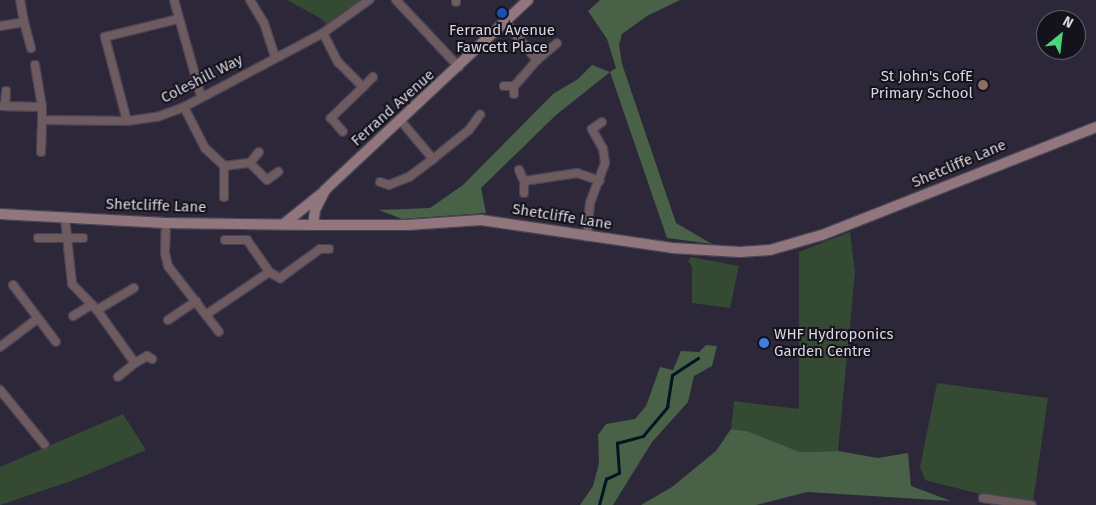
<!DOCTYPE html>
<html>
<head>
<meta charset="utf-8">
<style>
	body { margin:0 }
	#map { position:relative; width:1096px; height:505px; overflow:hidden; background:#2d273a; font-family:"Fira Sans",sans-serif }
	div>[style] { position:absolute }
	.green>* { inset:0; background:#354a32 }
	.forest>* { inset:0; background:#496146 }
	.stream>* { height:2.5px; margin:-1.25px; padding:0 1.25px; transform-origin:1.25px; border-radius:1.25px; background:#001523 }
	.roads { filter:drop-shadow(1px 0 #494355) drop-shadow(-1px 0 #494355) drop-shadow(0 1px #494355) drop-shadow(0 -1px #494355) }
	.street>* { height:8px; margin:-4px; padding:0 4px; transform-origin:4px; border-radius:4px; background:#6d5b5f }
	.secondary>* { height:10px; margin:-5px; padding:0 5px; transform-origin:5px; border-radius:5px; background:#92767d }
	.dots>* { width:14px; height:14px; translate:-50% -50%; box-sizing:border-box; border:2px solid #14121a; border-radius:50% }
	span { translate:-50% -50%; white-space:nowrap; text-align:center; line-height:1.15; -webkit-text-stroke:4px #14121a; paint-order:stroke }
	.poi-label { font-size:15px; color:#d9d6e2 }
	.right { translate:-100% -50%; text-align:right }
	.left { translate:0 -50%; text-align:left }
	.street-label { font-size:15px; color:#d9d6e2 }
	.north { position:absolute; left:1036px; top:10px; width:50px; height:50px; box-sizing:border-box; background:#14121a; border:1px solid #63606a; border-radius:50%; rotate:29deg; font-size:14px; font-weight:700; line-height:20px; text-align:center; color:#d9d6e2 }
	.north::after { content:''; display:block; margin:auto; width:18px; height:22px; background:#4ad778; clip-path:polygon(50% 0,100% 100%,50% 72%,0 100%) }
</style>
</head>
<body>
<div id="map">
	<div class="green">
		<i style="clip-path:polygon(287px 0,369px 0,331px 28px,320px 18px)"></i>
		<i style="clip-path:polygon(850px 232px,855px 272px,838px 451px,800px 452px,747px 431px,731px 429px,734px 401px,799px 409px,799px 252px)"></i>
		<i style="clip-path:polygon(691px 257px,739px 266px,730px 308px,692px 303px,692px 267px,688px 261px)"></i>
		<i style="clip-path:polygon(937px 383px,1048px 398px,1033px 502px,980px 494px,925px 480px,920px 467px)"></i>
		<i style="clip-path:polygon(123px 414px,146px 450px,74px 480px,0 505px,0 467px)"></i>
	</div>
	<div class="forest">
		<i style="clip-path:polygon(600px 0,680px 0,647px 16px,622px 34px,619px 45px,622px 64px,676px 223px,712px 244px,667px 238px,610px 72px,556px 115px,481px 188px,486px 213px,402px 219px,379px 210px,430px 208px,463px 185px,553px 94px,578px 79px,592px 65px,610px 72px,616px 68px,607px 39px,588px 11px)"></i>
		<i style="clip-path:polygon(706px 345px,717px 346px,712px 366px,694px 376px,688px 402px,652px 442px,613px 505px,580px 505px,593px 486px,599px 463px,598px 435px,606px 424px,635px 419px,646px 406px,660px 367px,673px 370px,681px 351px,699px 352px)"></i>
		<i style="clip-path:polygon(731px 429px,747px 431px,800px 452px,838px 451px,878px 458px,908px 453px,911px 486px,951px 501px,807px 492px,756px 505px,641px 505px,672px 487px,716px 451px)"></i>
	</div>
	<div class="stream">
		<i style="left:599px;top:505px;width:27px;rotate:-75deg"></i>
		<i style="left:606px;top:479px;width:14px;rotate:-25deg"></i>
		<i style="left:619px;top:473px;width:30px;rotate:-94deg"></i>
		<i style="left:617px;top:443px;width:27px;rotate:-15deg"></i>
		<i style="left:643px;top:436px;width:38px;rotate:-50deg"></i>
		<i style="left:667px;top:407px;width:32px;rotate:-81deg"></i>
		<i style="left:672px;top:375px;width:31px;rotate:-33deg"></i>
	</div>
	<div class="roads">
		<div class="street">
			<i style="left:174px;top:0;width:100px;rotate:74.3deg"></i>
			<i style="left:250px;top:0;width:27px;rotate:59deg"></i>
			<i style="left:264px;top:23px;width:35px;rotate:72deg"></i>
			<i style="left:396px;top:0;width:92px;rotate:46.8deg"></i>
			<i style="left:456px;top:2px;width:2px;rotate:-90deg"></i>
			<i style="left:24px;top:22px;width:27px;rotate:75deg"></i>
			<i style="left:505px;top:22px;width:50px;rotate:49.9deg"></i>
			<i style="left:537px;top:60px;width:35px;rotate:131deg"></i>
			<i style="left:514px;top:86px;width:8px;rotate:90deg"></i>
			<i style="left:0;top:26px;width:24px;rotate:-9deg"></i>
			<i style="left:24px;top:22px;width:22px;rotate:-100deg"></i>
			<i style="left:323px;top:33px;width:33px;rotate:63deg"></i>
			<i style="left:338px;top:62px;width:35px;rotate:45deg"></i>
			<i style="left:363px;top:87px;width:45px;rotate:135.9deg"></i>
			<i style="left:331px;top:118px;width:18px;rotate:49deg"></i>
			<i style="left:537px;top:60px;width:26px;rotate:-40deg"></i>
			<i style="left:35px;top:65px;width:43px;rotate:80.5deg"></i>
			<i style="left:504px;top:86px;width:10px"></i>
			<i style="left:363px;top:87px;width:14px;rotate:-45deg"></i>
			<i style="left:0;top:106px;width:42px;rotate:1.4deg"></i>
			<i style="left:42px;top:107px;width:13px;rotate:90deg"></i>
			<i style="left:42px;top:120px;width:85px;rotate:0.7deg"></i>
			<i style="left:127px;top:121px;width:30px;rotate:-8deg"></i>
			<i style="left:157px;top:117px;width:29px;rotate:-20deg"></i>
			<i style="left:184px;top:107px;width:157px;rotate:-28deg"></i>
			<i style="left:323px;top:33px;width:57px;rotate:-35.7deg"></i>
			<i style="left:5px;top:106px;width:15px;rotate:-86deg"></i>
			<i style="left:184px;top:107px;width:46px;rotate:62.9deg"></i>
			<i style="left:205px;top:148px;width:26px;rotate:43deg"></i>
			<i style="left:224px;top:166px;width:26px;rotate:-7deg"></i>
			<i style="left:250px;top:163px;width:24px;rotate:45deg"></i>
			<i style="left:267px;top:180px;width:14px;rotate:-36deg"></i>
			<i style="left:127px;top:121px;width:87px;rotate:-104.7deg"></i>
			<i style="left:105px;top:37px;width:75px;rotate:-13.9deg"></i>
			<i style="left:401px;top:121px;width:50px;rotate:49.9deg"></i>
			<i style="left:433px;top:159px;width:46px;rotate:-38.9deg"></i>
			<i style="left:469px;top:130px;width:19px;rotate:-54deg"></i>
			<i style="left:41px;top:152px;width:32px;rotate:-88deg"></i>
			<i style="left:250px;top:163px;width:14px;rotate:-51deg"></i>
			<i style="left:224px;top:166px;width:31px;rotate:90deg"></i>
			<i style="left:519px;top:170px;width:12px;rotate:66deg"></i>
			<i style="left:524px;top:181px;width:54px;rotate:-8.6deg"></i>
			<i style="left:577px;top:173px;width:24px;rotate:19deg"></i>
			<i style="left:524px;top:181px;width:12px;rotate:90deg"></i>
			<i style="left:380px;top:182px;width:9px;rotate:18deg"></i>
			<i style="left:389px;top:185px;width:22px;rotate:-22deg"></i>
			<i style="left:409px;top:177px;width:30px;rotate:-37deg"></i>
			<i style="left:65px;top:218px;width:66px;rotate:83.9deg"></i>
			<i style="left:72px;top:284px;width:36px;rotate:46deg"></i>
			<i style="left:97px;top:310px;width:65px;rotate:54.4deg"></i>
			<i style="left:135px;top:363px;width:22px;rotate:141deg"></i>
			<i style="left:166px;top:223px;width:30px;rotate:92deg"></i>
			<i style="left:165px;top:253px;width:13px;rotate:77deg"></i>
			<i style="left:168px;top:266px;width:83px;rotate:52.3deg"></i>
			<i style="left:587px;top:237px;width:34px;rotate:-85deg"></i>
			<i style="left:590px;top:203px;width:43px;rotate:-69.4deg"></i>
			<i style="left:605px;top:163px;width:14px;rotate:-98deg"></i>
			<i style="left:603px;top:149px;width:23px;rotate:-119deg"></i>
			<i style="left:592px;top:129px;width:12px;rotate:-35deg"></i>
			<i style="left:38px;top:238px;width:45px"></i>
			<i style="left:225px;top:240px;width:22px"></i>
			<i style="left:247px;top:240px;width:39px;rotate:55deg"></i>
			<i style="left:13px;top:285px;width:71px;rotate:53deg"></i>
			<i style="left:97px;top:310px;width:43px;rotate:-30.7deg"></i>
			<i style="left:207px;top:314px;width:75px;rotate:-34.1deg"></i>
			<i style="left:269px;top:272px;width:13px;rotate:29deg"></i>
			<i style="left:280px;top:278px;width:49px;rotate:-35.9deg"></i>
			<i style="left:320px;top:249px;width:9px"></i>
			<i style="left:73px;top:316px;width:21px;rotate:-31deg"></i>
			<i style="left:168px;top:320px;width:34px;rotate:-34deg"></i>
			<i style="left:0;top:347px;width:46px;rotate:-37.1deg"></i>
			<i style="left:135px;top:363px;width:14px;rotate:-30deg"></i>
			<i style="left:147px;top:356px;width:6px;rotate:31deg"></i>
			<i style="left:0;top:390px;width:70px;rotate:50.8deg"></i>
			<i style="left:983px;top:498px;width:49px;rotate:8.3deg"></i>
		</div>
		<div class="secondary">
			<i style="left:0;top:214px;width:166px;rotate:3.1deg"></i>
			<i style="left:166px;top:223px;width:147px;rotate:0.8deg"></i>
			<i style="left:313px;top:225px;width:94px"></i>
			<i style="left:407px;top:225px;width:74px;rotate:-3.9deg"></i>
			<i style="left:481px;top:220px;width:193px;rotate:8.3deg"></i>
			<i style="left:672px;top:248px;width:68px;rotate:3.4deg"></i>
			<i style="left:740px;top:252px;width:30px;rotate:-4deg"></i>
			<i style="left:770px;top:250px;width:54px;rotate:-16.1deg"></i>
			<i style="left:822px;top:235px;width:295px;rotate:-21.5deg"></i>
			<i style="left:285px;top:223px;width:46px;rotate:-38.9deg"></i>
			<i style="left:313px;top:225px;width:15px;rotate:-82deg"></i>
			<i style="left:315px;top:210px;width:22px;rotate:-63deg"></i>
			<i style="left:325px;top:190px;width:278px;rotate:-43.1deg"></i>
		</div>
	</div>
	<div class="dots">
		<i style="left:502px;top:13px;background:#1a4fb4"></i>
		<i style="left:983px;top:85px;background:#8d6e63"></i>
		<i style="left:764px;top:343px;background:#3f7fe0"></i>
	</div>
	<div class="poi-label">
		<span style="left:502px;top:39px">Ferrand Avenue<br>Fawcett Place</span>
		<span class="right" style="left:973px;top:85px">St John's CofE<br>Primary School</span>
		<span class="left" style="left:774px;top:343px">WHF Hydroponics<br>Garden Centre</span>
	</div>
	<div class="street-label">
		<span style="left:202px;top:79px;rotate:-27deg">Coleshill Way</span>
		<span style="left:393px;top:108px;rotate:-42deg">Ferrand Avenue</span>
		<span style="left:959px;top:164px;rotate:-23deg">Shetcliffe Lane</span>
		<span style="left:156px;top:206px;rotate:2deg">Shetcliffe Lane</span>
		<span style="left:562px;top:217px;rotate:9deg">Shetcliffe Lane</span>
	</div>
	<div class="north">N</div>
</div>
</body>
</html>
